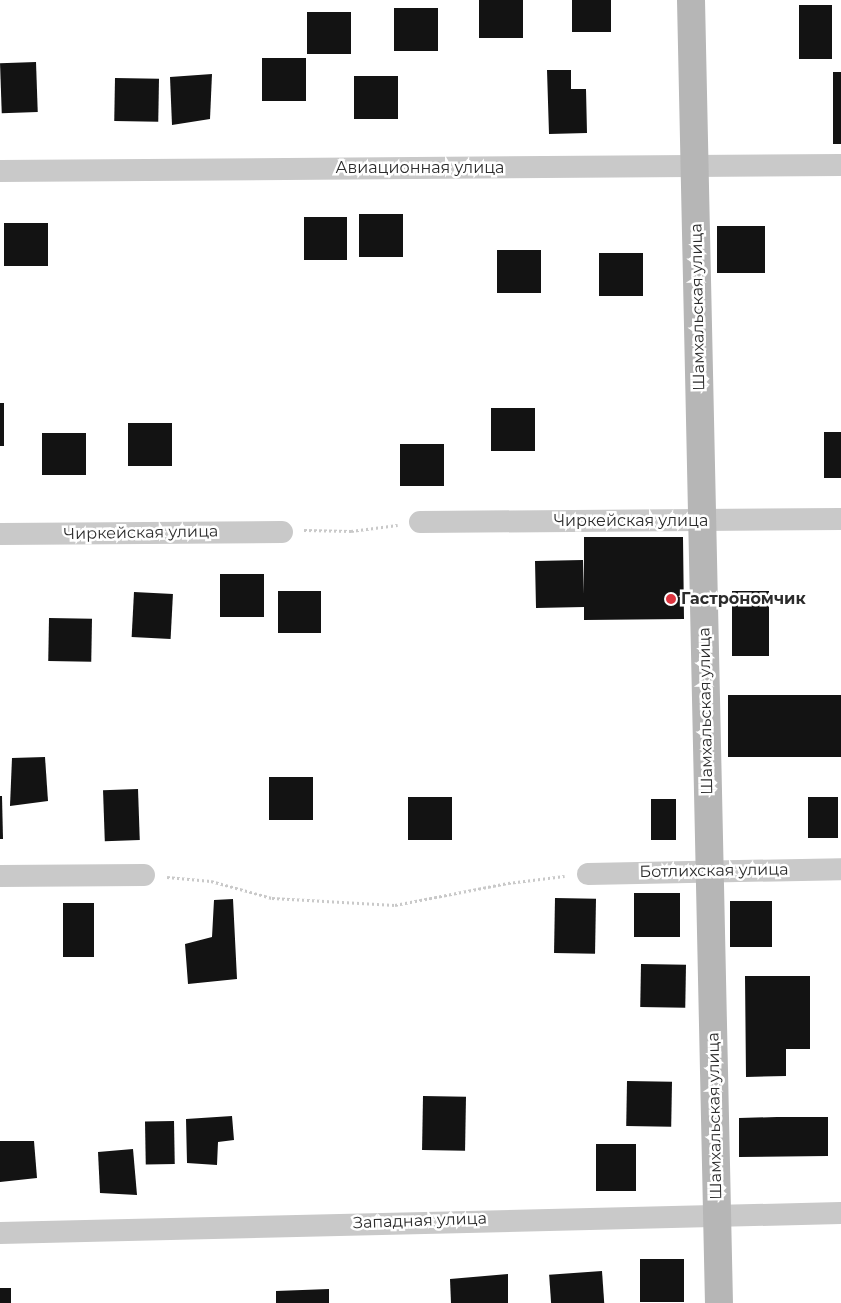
<!DOCTYPE html>
<html>
<head>
<meta charset="utf-8">
<style>
	body { margin:0 }
	#map { position:relative; width:841px; height:1303px; overflow:hidden; background:#fff; font-family:Montserrat,sans-serif }
	div>[style] { position:absolute }
	.building>* { inset:0; background:#131313; transform-origin:0 0 }
	.path>* { height:3px; margin-top:-1.5px; transform-origin:0; background:repeating-linear-gradient(90deg,#c9c9c9 0 2.5px,transparent 0 5px) }
	.street>* { height:22px; margin:-11px; padding:0 11px; transform-origin:11px; border-radius:11px; background:#c9c9c9 }
	.secondary>* { height:28px; margin:-14px; padding:0 14px; transform-origin:14px; border-radius:14px; background:#b6b6b6 }
	.dots>* { width:14px; height:14px; translate:-50% -50%; box-sizing:border-box; border:2px solid #fff; border-radius:50% }
	span { translate:-50% -50%; white-space:nowrap; text-align:center; line-height:1.15; -webkit-text-stroke:5px #fff; paint-order:stroke }
	.street-label { font-size:16px; color:#2c2c2c }
	.poi-label { font-size:16px; color:#2c2c2c; font-weight:700 }
	.left { translate:0 -50%; text-align:left }
</style>
</head>
<body>
<div id="map">
	<div class="building">
		<i style="left:479px;top:0;width:44px;height:38px"></i>
		<i style="left:572px;top:0;width:39px;height:32px"></i>
		<i style="left:799px;top:5px;width:33px;height:54px"></i>
		<i style="left:394px;top:8px;width:44px;height:43px"></i>
		<i style="left:307px;top:12px;width:44px;height:42px"></i>
		<i style="left:262px;top:58px;width:44px;height:43px"></i>
		<i style="left:36px;top:62px;width:50px;height:36px;rotate:88deg"></i>
		<i style="clip-path:polygon(547px 70px,571px 70px,571px 89px,586px 89px,587px 133px,549px 134px)"></i>
		<i style="left:833px;top:72px;width:8px;height:72px"></i>
		<i style="clip-path:polygon(212px 74px,210px 119px,172px 125px,170px 77px)"></i>
		<i style="left:354px;top:76px;width:44px;height:43px"></i>
		<i style="left:115px;top:78px;width:44px;height:43px;rotate:1deg"></i>
		<i style="left:359px;top:214px;width:44px;height:43px"></i>
		<i style="left:304px;top:217px;width:43px;height:43px"></i>
		<i style="left:4px;top:223px;width:44px;height:43px"></i>
		<i style="left:765px;top:226px;width:47px;height:48px;rotate:90deg"></i>
		<i style="left:497px;top:250px;width:44px;height:43px"></i>
		<i style="left:599px;top:253px;width:44px;height:43px"></i>
		<i style="left:0;top:403px;width:4px;height:43px"></i>
		<i style="left:491px;top:408px;width:44px;height:43px"></i>
		<i style="left:128px;top:423px;width:44px;height:43px"></i>
		<i style="left:824px;top:432px;width:17px;height:46px"></i>
		<i style="left:42px;top:433px;width:44px;height:42px"></i>
		<i style="left:400px;top:444px;width:44px;height:42px"></i>
		<i style="clip-path:polygon(584px 537px,683px 537px,684px 619px,584px 620px,584px 607px,536px 608px,535px 561px,583px 560px,584px 594px)"></i>
		<i style="left:220px;top:574px;width:44px;height:43px"></i>
		<i style="left:278px;top:591px;width:43px;height:42px"></i>
		<i style="left:732px;top:591px;width:37px;height:65px"></i>
		<i style="left:134px;top:592px;width:39px;height:45px;rotate:3deg"></i>
		<i style="left:49px;top:618px;width:43px;height:43px;rotate:1deg"></i>
		<i style="left:841px;top:695px;width:62px;height:113px;rotate:90deg"></i>
		<i style="clip-path:polygon(45px 757px,48px 801px,10px 806px,12px 758px)"></i>
		<i style="left:269px;top:777px;width:44px;height:43px"></i>
		<i style="left:138px;top:789px;width:51px;height:35px;rotate:88deg"></i>
		<i style="clip-path:polygon(0 796px,2px 796px,3px 839px,0 839px)"></i>
		<i style="left:408px;top:797px;width:44px;height:43px"></i>
		<i style="left:838px;top:797px;width:41px;height:30px;rotate:90deg"></i>
		<i style="left:651px;top:799px;width:25px;height:41px"></i>
		<i style="left:634px;top:893px;width:46px;height:44px"></i>
		<i style="left:555px;top:898px;width:41px;height:55px;rotate:1deg"></i>
		<i style="clip-path:polygon(233px 899px,237px 979px,188px 984px,185px 944px,212px 937px,214px 900px)"></i>
		<i style="left:730px;top:901px;width:42px;height:46px"></i>
		<i style="left:94px;top:903px;width:54px;height:31px;rotate:90deg"></i>
		<i style="left:641px;top:964px;width:45px;height:43px;rotate:1deg"></i>
		<i style="clip-path:polygon(745px 976px,810px 976px,810px 1049px,786px 1049px,786px 1076px,746px 1077px)"></i>
		<i style="left:627px;top:1081px;width:45px;height:45px;rotate:1deg"></i>
		<i style="left:423px;top:1096px;width:43px;height:54px;rotate:1deg"></i>
		<i style="clip-path:polygon(232px 1116px,234px 1140px,218px 1142px,217px 1165px,187px 1163px,186px 1119px)"></i>
		<i style="clip-path:polygon(777px 1117px,828px 1117px,828px 1156px,739px 1157px,739px 1118px)"></i>
		<i style="left:174px;top:1121px;width:43px;height:29px;rotate:89deg"></i>
		<i style="clip-path:polygon(0 1141px,34px 1141px,37px 1178px,0 1182px)"></i>
		<i style="left:636px;top:1144px;width:47px;height:40px;rotate:90deg"></i>
		<i style="clip-path:polygon(133px 1149px,137px 1195px,100px 1193px,98px 1152px)"></i>
		<i style="left:640px;top:1259px;width:44px;height:43px"></i>
		<i style="left:602px;top:1271px;width:32px;height:53px;rotate:86deg"></i>
		<i style="clip-path:polygon(508px 1274px,508px 1303px,451px 1303px,450px 1279px)"></i>
		<i style="left:0;top:1288px;width:11px;height:15px"></i>
		<i style="clip-path:polygon(329px 1289px,329px 1303px,276px 1303px,276px 1291px)"></i>
	</div>
	<div class="path">
		<i style="left:304px;top:530px;width:47px;rotate:1.2deg"></i>
		<i style="left:351px;top:531px;width:47px;rotate:-7.3deg"></i>
		<i style="left:167px;top:877px;width:44px;rotate:5.2deg"></i>
		<i style="left:211px;top:881px;width:63px;rotate:15.6deg"></i>
		<i style="left:272px;top:898px;width:123px;rotate:3.3deg"></i>
		<i style="left:395px;top:905px;width:115px;rotate:-11deg"></i>
		<i style="left:508px;top:883px;width:57px;rotate:-7deg"></i>
	</div>
	<div class="street">
		<i style="left:0;top:171px;width:841px;rotate:-0.41deg"></i>
		<i style="left:420px;top:522px;width:421px;rotate:-0.4deg"></i>
		<i style="left:0;top:534px;width:282px;rotate:-0.4deg"></i>
		<i style="left:588px;top:874px;width:253px;rotate:-1.1deg"></i>
		<i style="left:0;top:876px;width:144px;rotate:-0.4deg"></i>
		<i style="left:0;top:1233px;width:841px;rotate:-1.36deg"></i>
	</div>
	<div class="secondary">
		<i style="left:691px;top:0;width:1303px;rotate:88.77deg"></i>
	</div>
	<div class="dots">
		<i style="left:671px;top:599px;background:#dd343f"></i>
	</div>
	<div class="street-label">
		<span style="left:420px;top:168px">Авиационная улица</span>
		<span style="left:698px;top:307px;rotate:-91deg">Шамхальская улица</span>
		<span style="left:631px;top:521px">Чиркейская улица</span>
		<span style="left:141px;top:533px;rotate:-1deg">Чиркейская улица</span>
		<span style="left:706px;top:711px;rotate:-91deg">Шамхальская улица</span>
		<span style="left:714px;top:871px;rotate:-1deg">Ботлихская улица</span>
		<span style="left:715px;top:1116px;rotate:-91deg">Шамхальская улица</span>
		<span style="left:420px;top:1221px;rotate:-2deg">Западная улица</span>
	</div>
	<div class="poi-label">
		<span class="left" style="left:681px;top:599px">Гастрономчик</span>
	</div>
</div>
</body>
</html>
